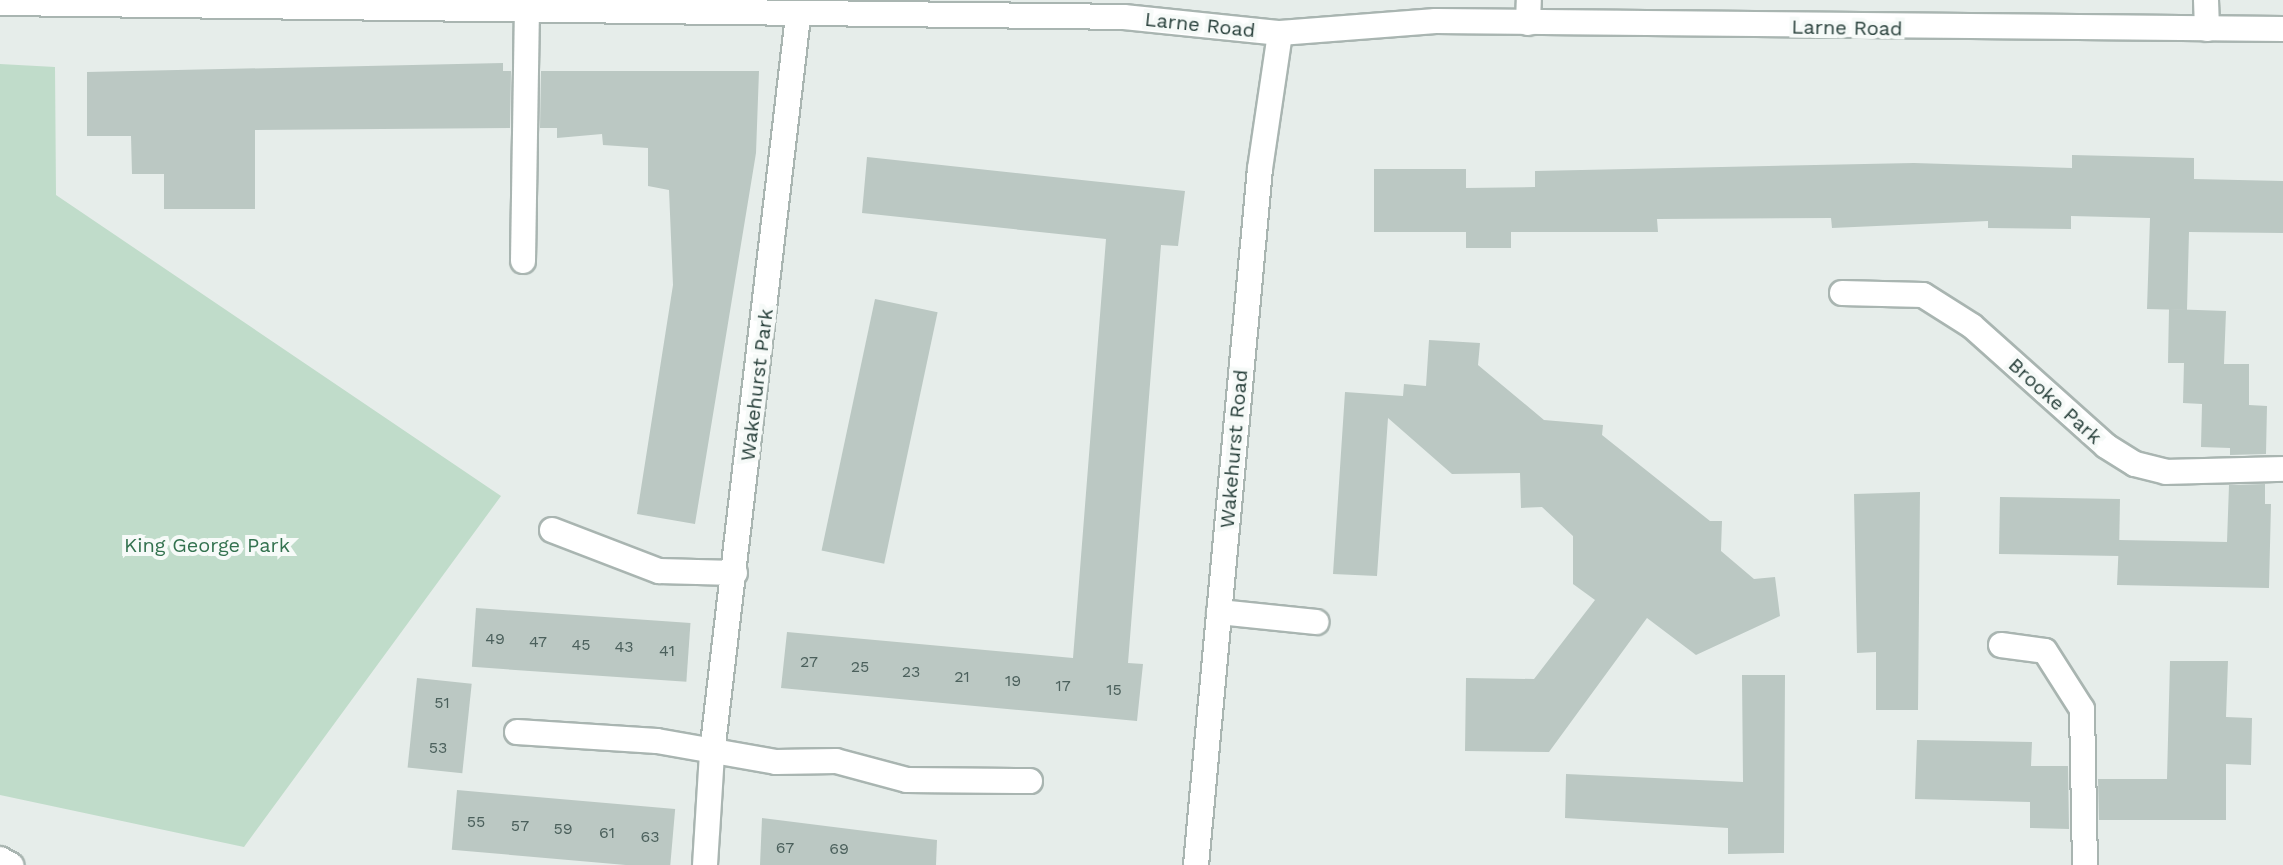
<!DOCTYPE html>
<html>
<head>
<meta charset="utf-8">
<style>
	body { margin:0 }
	#map { position:relative; width:2283px; height:865px; overflow:hidden; background:#e6edea; font-family:"Work Sans",sans-serif }
	div>[style] { position:absolute }
	.green>* { inset:0; background:#c0dcca }
	.building>* { inset:0; background:#bbc8c3; transform-origin:0 0 }
	.roads { filter:drop-shadow(2px 0 #a9b5b1) drop-shadow(-2px 0 #a9b5b1) drop-shadow(0 2px #a9b5b1) drop-shadow(0 -2px #a9b5b1) }
	.lane>* { height:24px; margin:-12px; padding:0 12px; transform-origin:12px; border-radius:12px; background:#fff }
	.street>* { height:24px; margin:-12px; padding:0 12px; transform-origin:12px; border-radius:12px; background:#fff }
	.secondary>* { height:24px; margin:-12px; padding:0 12px; transform-origin:12px; border-radius:12px; background:#fff }
	span { translate:-50% -50%; white-space:nowrap; text-align:center; line-height:1.15; -webkit-text-stroke:8px #f6faf8; paint-order:stroke }
	.number-label { font-size:16px; color:#4b605c }
	.number-label span { -webkit-text-stroke-width:0 }
	.street-label { font-size:20px; color:#263e39 }
	.park-label { font-size:20px; color:#33724f }
</style>
</head>
<body>
<div id="map">
	<div class="green">
		<i style="clip-path:polygon(0 64px,55px 67px,56px 195px,501px 496px,244px 847px,0 795px)"></i>
	</div>
	<div class="building">
		<i style="clip-path:polygon(503px 63px,503px 71px,511px 71px,510px 128px,255px 130px,255px 209px,164px 209px,164px 174px,132px 174px,131px 136px,87px 136px,87px 72px)"></i>
		<i style="clip-path:polygon(541px 71px,759px 71px,756px 153px,695px 524px,637px 514px,673px 285px,669px 190px,648px 186px,648px 148px,603px 145px,602px 134px,557px 138px,557px 128px,540px 128px)"></i>
		<i style="clip-path:polygon(2072px 155px,2194px 158px,2194px 179px,2283px 181px,2283px 233px,2189px 232px,2187px 310px,2147px 309px,2150px 218px,2071px 216px,2071px 229px,1988px 228px,1988px 221px,1832px 228px,1831px 218px,1657px 219px,1658px 232px,1511px 232px,1511px 248px,1466px 248px,1466px 232px,1374px 232px,1374px 169px,1466px 169px,1466px 188px,1535px 187px,1535px 171px,1914px 163px,2072px 168px)"></i>
		<i style="clip-path:polygon(867px 157px,1185px 191px,1178px 246px,1161px 245px,1128px 663px,1143px 664px,1137px 721px,781px 688px,787px 632px,1073px 658px,1106px 239px,862px 213px)"></i>
		<i style="left:875px;top:299px;width:64px;height:257px;rotate:12deg"></i>
		<i style="clip-path:polygon(2169px 309px,2226px 311px,2224px 364px,2249px 364px,2249px 405px,2267px 406px,2266px 454px,2230px 455px,2230px 448px,2201px 447px,2202px 404px,2183px 403px,2184px 363px,2168px 363px)"></i>
		<i style="clip-path:polygon(1429px 340px,1480px 343px,1478px 365px,1544px 420px,1603px 425px,1602px 435px,1710px 521px,1722px 521px,1721px 551px,1754px 579px,1775px 577px,1780px 616px,1696px 655px,1647px 618px,1549px 752px,1465px 751px,1466px 678px,1534px 679px,1595px 600px,1573px 584px,1573px 536px,1542px 507px,1521px 508px,1520px 473px,1452px 474px,1388px 418px,1377px 576px,1333px 574px,1345px 392px,1403px 396px,1404px 384px,1426px 386px)"></i>
		<i style="clip-path:polygon(2265px 484px,2265px 504px,2271px 504px,2269px 588px,2117px 585px,2119px 540px,2227px 542px,2229px 485px)"></i>
		<i style="clip-path:polygon(1920px 492px,1918px 710px,1876px 710px,1876px 652px,1857px 653px,1854px 494px)"></i>
		<i style="left:2000px;top:497px;width:120px;height:57px;rotate:1deg"></i>
		<i style="left:476px;top:608px;width:215px;height:59px;rotate:4deg"></i>
		<i style="clip-path:polygon(2170px 661px,2228px 661px,2226px 717px,2252px 718px,2251px 765px,2226px 764px,2226px 820px,2099px 820px,2098px 779px,2167px 779px)"></i>
		<i style="clip-path:polygon(1742px 675px,1785px 675px,1784px 853px,1728px 854px,1728px 828px,1565px 818px,1566px 774px,1743px 782px)"></i>
		<i style="left:417px;top:678px;width:55px;height:90px;rotate:6deg"></i>
		<i style="clip-path:polygon(1917px 740px,2032px 742px,2031px 766px,2068px 766px,2069px 829px,2030px 828px,2030px 802px,1915px 799px)"></i>
		<i style="left:457px;top:790px;width:219px;height:60px;rotate:5deg"></i>
		<i style="clip-path:polygon(762px 818px,937px 840px,936px 865px,760px 865px)"></i>
	</div>
	<div class="roads">
		<div class="lane">
			<i style="left:523px;top:261px;width:249px;rotate:-89.1deg"></i>
			<i style="left:552px;top:530px;width:115px;rotate:21deg"></i>
			<i style="left:659px;top:571px;width:76px;rotate:1.5deg"></i>
			<i style="left:1219px;top:612px;width:98px;rotate:5.9deg"></i>
			<i style="left:0;top:859px;width:13px;rotate:29deg"></i>
		</div>
		<div class="street">
			<i style="left:2206px;top:0;width:29px;rotate:88deg"></i>
			<i style="left:1528px;top:23px;width:23px;rotate:-88deg"></i>
			<i style="left:1842px;top:293px;width:81px;rotate:1.4deg"></i>
			<i style="left:1923px;top:295px;width:58px;rotate:32.3deg"></i>
			<i style="left:1972px;top:326px;width:180px;rotate:41.8deg"></i>
			<i style="left:2106px;top:446px;width:34px;rotate:32deg"></i>
			<i style="left:2135px;top:464px;width:32px;rotate:14deg"></i>
			<i style="left:2166px;top:472px;width:117px;rotate:-1.5deg"></i>
			<i style="left:2001px;top:645px;width:44px;rotate:7.8deg"></i>
			<i style="left:2045px;top:651px;width:69px;rotate:57.5deg"></i>
			<i style="left:2082px;top:709px;width:156px;rotate:88.9deg"></i>
			<i style="left:517px;top:732px;width:140px;rotate:3.7deg"></i>
			<i style="left:657px;top:741px;width:121px;rotate:10deg"></i>
			<i style="left:776px;top:762px;width:60px;rotate:-1deg"></i>
			<i style="left:836px;top:761px;width:73px;rotate:15deg"></i>
			<i style="left:907px;top:780px;width:123px;rotate:0.5deg"></i>
			<i style="left:705px;top:865px;width:112px;rotate:-86.4deg"></i>
			<i style="left:712px;top:753px;width:741px;rotate:-83.34deg"></i>
		</div>
		<div class="secondary">
			<i style="left:0;top:3px;width:1124px;rotate:0.71deg"></i>
			<i style="left:1124px;top:17px;width:157px;rotate:5.9deg"></i>
			<i style="left:1280px;top:33px;width:156px;rotate:-4.4deg"></i>
			<i style="left:1436px;top:21px;width:847px;rotate:0.54deg"></i>
			<i style="left:1196px;top:865px;width:699px;rotate:-84.75deg"></i>
			<i style="left:1260px;top:169px;width:137px;rotate:-81.6deg"></i>
		</div>
	</div>
	<div class="number-label">
		<span style="left:495px;top:639px">49</span>
		<span style="left:538px;top:642px">47</span>
		<span style="left:581px;top:645px">45</span>
		<span style="left:624px;top:647px">43</span>
		<span style="left:667px;top:651px">41</span>
		<span style="left:809px;top:662px">27</span>
		<span style="left:860px;top:667px">25</span>
		<span style="left:911px;top:672px">23</span>
		<span style="left:962px;top:677px">21</span>
		<span style="left:1013px;top:681px">19</span>
		<span style="left:1063px;top:686px">17</span>
		<span style="left:1114px;top:690px">15</span>
		<span style="left:442px;top:703px">51</span>
		<span style="left:438px;top:748px">53</span>
		<span style="left:476px;top:822px">55</span>
		<span style="left:520px;top:826px">57</span>
		<span style="left:563px;top:829px">59</span>
		<span style="left:607px;top:833px">61</span>
		<span style="left:650px;top:837px">63</span>
		<span style="left:785px;top:848px">67</span>
		<span style="left:839px;top:849px">69</span>
	</div>
	<div class="street-label">
		<span style="left:1200px;top:25px;rotate:6deg">Larne Road</span>
		<span style="left:1847px;top:28px;rotate:1deg">Larne Road</span>
		<span style="left:757px;top:385px;rotate:-83deg">Wakehurst Park</span>
		<span style="left:2055px;top:401px;rotate:42deg">Brooke Park</span>
		<span style="left:1234px;top:449px;rotate:-85deg">Wakehurst Road</span>
	</div>
	<div class="park-label">
		<span style="left:207px;top:545px">King George Park</span>
	</div>
</div>
</body>
</html>
